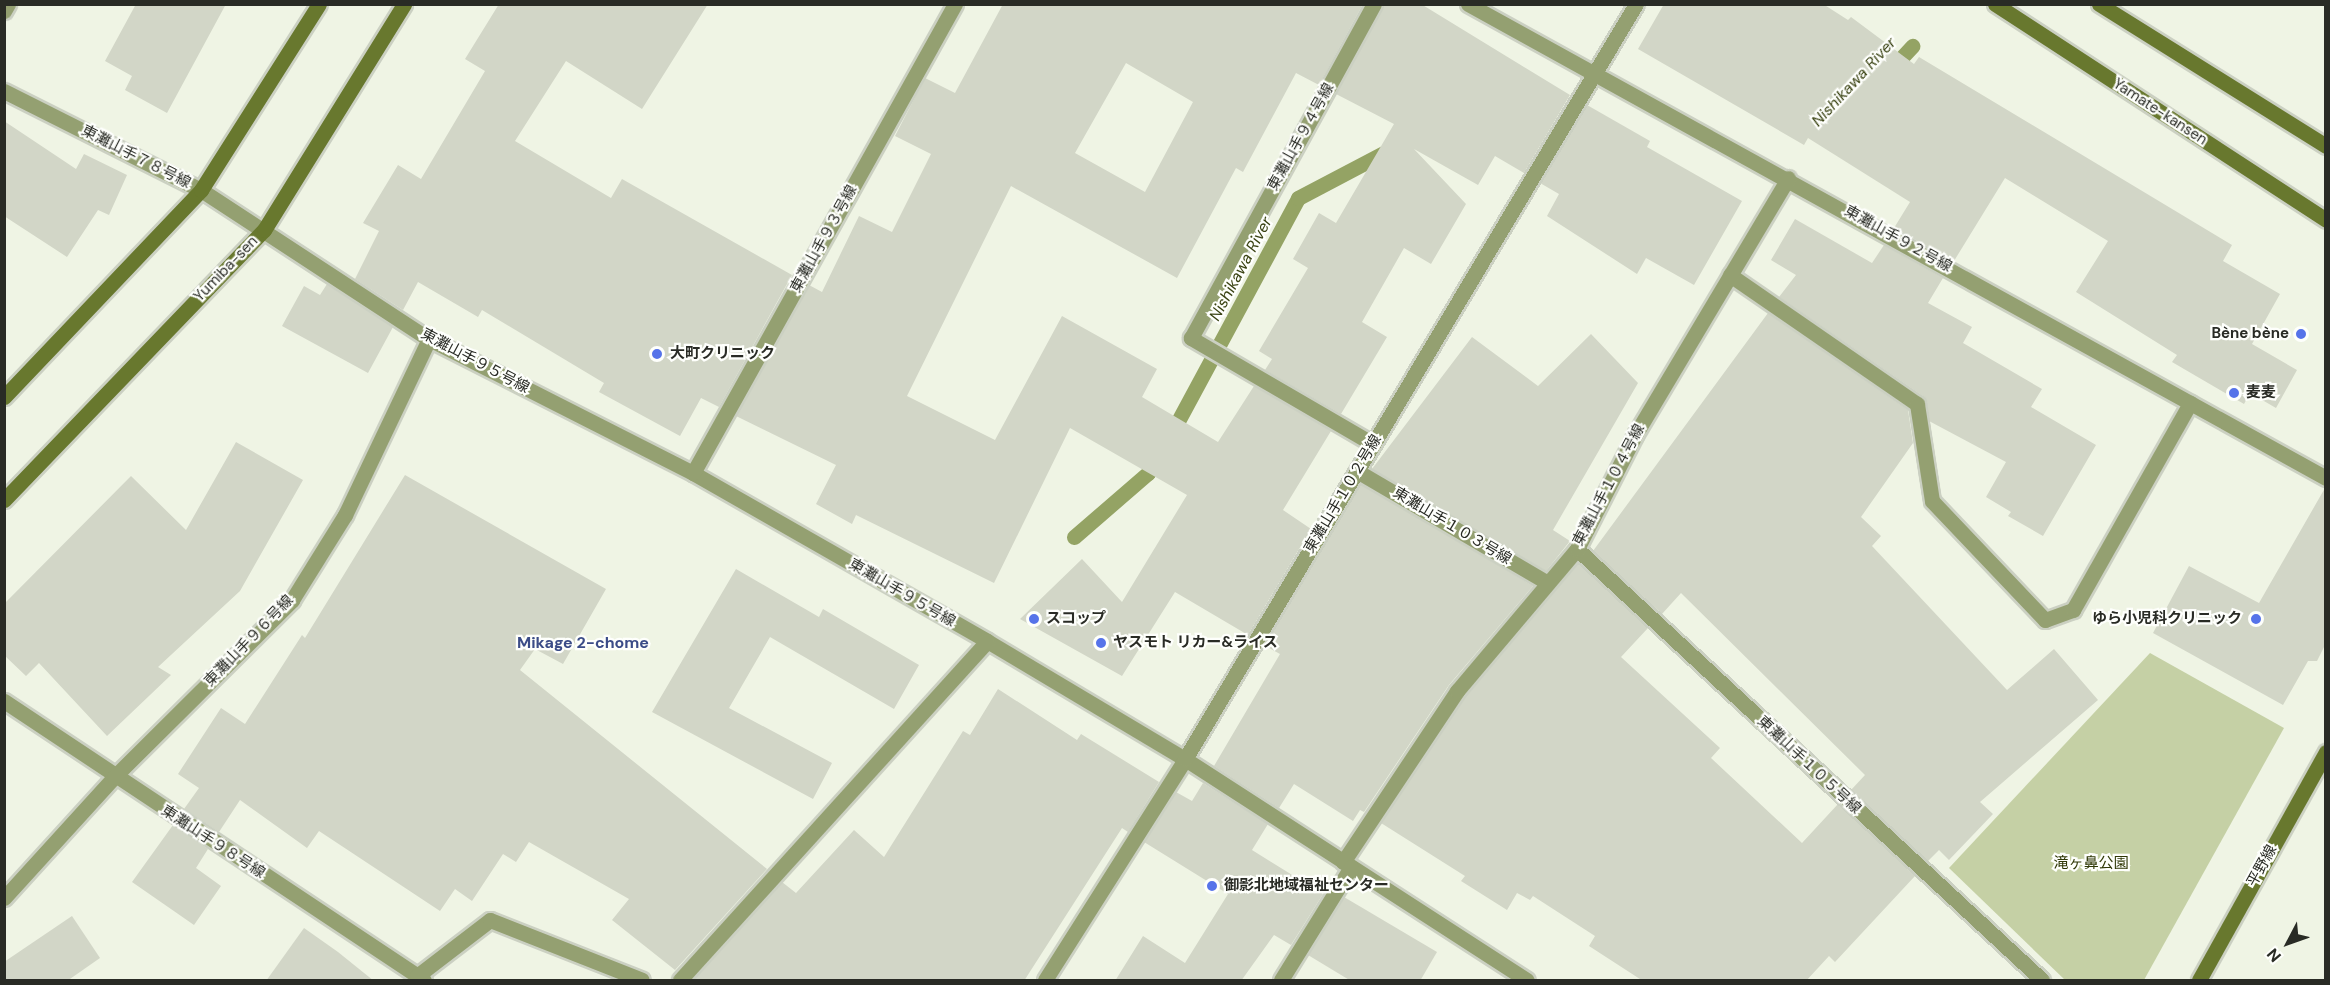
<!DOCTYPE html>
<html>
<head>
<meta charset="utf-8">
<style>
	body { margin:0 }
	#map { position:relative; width:2330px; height:985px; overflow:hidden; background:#eff4e4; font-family:"DM Sans","Noto Sans JP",sans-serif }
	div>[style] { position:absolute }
	.green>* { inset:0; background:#c5d0a5 }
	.stream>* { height:15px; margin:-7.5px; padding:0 7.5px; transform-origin:7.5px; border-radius:7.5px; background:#94a364 }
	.building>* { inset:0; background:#d2d6c7 }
	.roads { filter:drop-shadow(2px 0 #cbd0c2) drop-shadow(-2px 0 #cbd0c2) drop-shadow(0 2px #cbd0c2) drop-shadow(0 -2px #cbd0c2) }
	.lane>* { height:15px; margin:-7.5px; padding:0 7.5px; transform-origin:7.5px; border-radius:7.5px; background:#94a071 }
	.street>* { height:15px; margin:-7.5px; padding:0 7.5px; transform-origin:7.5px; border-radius:7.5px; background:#94a071 }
	.secondary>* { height:15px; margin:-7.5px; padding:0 7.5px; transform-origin:7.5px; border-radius:7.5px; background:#68782e }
	.dots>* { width:16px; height:16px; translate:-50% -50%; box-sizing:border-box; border:3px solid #fefffc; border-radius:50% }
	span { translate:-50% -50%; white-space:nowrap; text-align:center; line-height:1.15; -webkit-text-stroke:4.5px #fefffc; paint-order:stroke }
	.street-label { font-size:15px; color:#292b25 }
	.poi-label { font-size:15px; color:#292b25; font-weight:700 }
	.right { translate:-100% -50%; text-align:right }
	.left { translate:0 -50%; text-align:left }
	.park-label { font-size:15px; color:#2f3806 }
	.water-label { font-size:16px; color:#394212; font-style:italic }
	.neighbourhood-label { font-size:16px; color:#3b4c87; font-weight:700 }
	.frame { position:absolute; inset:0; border:6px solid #292b25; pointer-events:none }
	.north { position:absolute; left:2258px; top:913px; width:60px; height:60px; -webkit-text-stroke:4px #fefffc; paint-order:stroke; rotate:229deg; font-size:16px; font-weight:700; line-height:24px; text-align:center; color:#292b25 }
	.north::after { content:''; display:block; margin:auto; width:21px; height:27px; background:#292b25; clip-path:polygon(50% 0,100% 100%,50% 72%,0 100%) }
</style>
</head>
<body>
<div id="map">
	<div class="green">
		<i style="clip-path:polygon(2150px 653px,2284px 728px,2144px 980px,2065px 980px,1949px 868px)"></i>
	</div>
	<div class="stream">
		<i style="left:1890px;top:70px;width:33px;rotate:-47deg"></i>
		<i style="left:1170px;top:436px;width:270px;rotate:-61.7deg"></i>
		<i style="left:1298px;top:198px;width:105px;rotate:-27.8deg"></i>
		<i style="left:1074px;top:537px;width:98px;rotate:-40.9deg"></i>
		<i style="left:1148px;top:473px;width:19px;rotate:-58deg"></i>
	</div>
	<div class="building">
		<i style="clip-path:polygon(136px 4px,226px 4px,167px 113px,125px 90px,132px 76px,105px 61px)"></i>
		<i style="clip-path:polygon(499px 4px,708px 4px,642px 109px,566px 61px,515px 141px,611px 198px,622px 179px,792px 275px,719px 407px,701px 398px,680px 436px,599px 392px,604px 383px,482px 310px,478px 317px,418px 282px,403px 310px,355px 279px,379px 231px,363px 223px,398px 165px,421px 179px,485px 71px,465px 59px)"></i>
		<i style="clip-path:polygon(evenodd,1003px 4px,1363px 4px,1319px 85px,1296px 73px,1243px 172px,1236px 168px,1177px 278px,1011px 186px,907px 396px,995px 440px,1062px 316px,1157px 369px,1142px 397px,1218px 442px,1254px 386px,1331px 431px,1283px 510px,1311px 529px,1248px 635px,1175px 592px,1122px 676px,1020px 619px,1082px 559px,1122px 602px,1187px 495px,1070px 428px,994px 583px,856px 515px,852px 524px,816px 504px,836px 465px,736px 416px,809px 285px,822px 292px,859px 216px,892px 232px,931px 154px,895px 136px,925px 78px,955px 93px,1003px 4px,1126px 63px,1193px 102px,1145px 192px,1075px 153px,1126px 63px)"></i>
		<i style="clip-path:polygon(1384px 4px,1421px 4px,1570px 95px,1524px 173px,1495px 156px,1478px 185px,1414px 149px,1466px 204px,1431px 264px,1404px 248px,1362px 322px,1387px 337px,1341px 414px,1265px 370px,1272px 359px,1259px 351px,1308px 268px,1293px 259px,1319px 213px,1336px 223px,1394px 124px,1336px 94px)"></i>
		<i style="clip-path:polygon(1664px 4px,1823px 4px,1848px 20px,1851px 17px,1914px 64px,1919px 57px,2232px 245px,2223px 261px,2280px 294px,2252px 344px,2297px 370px,2276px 408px,2250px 393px,2244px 404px,2172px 362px,2177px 355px,2076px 292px,2108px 241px,2005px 178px,1954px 261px,1894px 228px,1910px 202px,1808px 138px,1804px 145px,1638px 49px)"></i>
		<i style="clip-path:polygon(1587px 105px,1650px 141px,1647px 147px,1742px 201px,1694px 285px,1646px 258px,1637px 274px,1547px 216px,1559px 194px,1540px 183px)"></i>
		<i style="clip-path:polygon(4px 121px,76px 169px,84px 154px,127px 175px,109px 215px,98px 210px,67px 257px,4px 216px)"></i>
		<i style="clip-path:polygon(1795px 219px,1872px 263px,1884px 245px,1943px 278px,1928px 303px,1972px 327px,1963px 343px,2042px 389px,2031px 407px,2096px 445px,2043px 536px,2008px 516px,2011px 512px,1986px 497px,2006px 462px,1929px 421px,1923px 396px,1779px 297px,1796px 275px,1771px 260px)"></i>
		<i style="clip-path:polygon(327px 284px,393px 327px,368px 373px,282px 326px,304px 286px,320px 295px)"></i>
		<i style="clip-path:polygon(1768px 313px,1908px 410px,1913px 443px,1861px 517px,1881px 536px,1872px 546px,2007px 690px,2054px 649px,2098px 700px,1980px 802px,1993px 814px,1949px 860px,1939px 850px,1928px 861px,1851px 790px,1865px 775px,1681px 593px,1662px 614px,1593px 551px)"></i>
		<i style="clip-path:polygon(1591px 334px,1638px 383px,1553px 530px,1570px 541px,1546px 571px,1372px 469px,1472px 337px,1538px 386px)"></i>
		<i style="clip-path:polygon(236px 442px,303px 480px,240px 591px,158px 667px,171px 675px,107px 736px,39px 663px,26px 676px,4px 655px,4px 604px,131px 476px,186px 530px)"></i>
		<i style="clip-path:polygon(405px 475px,606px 589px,563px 664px,535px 649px,520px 670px,767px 869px,675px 970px,612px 920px,629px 899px,529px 842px,516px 862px,503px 854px,472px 901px,455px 889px,440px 911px,319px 831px,307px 848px,240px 800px,219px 832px,184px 809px,199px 788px,178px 774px,221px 708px,245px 724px,302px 635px,305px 638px)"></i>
		<i style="clip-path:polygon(1361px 484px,1533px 586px,1449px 685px,1364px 812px,1360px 810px,1353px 821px,1294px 784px,1279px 808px,1214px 766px,1280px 654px,1264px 645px)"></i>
		<i style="clip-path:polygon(2325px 488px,2325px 645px,2317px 661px,2308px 661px,2283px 705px,2153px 633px,2189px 566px,2259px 603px)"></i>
		<i style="clip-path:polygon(1578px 563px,1648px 628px,1621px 657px,1720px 748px,1711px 758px,1802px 843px,1838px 804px,1915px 876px,1835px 962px,1829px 956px,1806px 981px,1643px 981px,1589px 946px,1595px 936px,1533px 896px,1530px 900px,1517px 893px,1507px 910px,1461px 881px,1465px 876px,1381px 823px,1465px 697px)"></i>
		<i style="clip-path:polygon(736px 569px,819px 617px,823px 609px,919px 665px,894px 709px,770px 637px,729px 708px,832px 763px,813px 799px,652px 712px)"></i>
		<i style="clip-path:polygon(998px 689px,1077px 740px,1081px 734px,1159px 782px,1128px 832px,1122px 828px,1024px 981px,693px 981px,782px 882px,796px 893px,854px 830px,884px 857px,963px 731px,970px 735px)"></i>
		<i style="clip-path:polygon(1203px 783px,1268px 824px,1252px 850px,1323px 894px,1291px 945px,1274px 935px,1241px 981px,1115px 981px,1143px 936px,1185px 963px,1228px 894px,1144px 842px,1176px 792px,1192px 801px)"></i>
		<i style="clip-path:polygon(173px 825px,208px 849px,196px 868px,221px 886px,194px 925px,132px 882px)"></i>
		<i style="clip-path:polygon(1344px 897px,1437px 952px,1420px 981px,1351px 981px,1308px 955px)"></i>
		<i style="clip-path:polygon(72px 916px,100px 958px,67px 981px,4px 981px,4px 962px)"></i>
		<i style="clip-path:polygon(304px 928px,338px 952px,374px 981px,266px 981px)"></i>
	</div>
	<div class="roads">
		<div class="lane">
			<i style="left:1730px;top:275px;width:227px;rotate:34.6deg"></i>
			<i style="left:1917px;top:404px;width:98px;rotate:81.2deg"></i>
			<i style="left:1932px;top:501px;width:164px;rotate:46.5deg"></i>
			<i style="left:2045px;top:620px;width:30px;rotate:-20deg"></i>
			<i style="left:2073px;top:610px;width:238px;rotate:-60.5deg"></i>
		</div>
		<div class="street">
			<i style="left:1468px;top:4px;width:980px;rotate:28.92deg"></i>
			<i style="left:4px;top:11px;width:8px;rotate:-60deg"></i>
			<i style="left:4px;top:91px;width:220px;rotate:26.7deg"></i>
			<i style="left:201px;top:190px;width:272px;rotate:33.2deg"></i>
			<i style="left:429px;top:339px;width:296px;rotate:26.9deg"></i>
			<i style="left:693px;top:473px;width:339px;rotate:29.7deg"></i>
			<i style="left:987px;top:641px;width:230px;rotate:30.8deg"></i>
			<i style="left:1185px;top:759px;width:407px;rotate:32.9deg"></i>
			<i style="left:1373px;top:444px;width:211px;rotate:-149.8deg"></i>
			<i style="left:1191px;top:338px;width:381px;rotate:-61.3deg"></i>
			<i style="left:1357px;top:471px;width:219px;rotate:30.4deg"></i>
			<i style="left:693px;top:473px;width:537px;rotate:-60.81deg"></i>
			<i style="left:1577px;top:549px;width:634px;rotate:42.83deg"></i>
			<i style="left:4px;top:701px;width:504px;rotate:33.6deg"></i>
			<i style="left:1343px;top:862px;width:206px;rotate:-56.3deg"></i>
			<i style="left:1457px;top:691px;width:186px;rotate:-49.8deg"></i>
			<i style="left:1577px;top:549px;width:128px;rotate:-63deg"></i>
			<i style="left:1635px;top:435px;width:299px;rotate:-59.2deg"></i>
			<i style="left:4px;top:898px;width:164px;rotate:-47.7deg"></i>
			<i style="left:114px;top:777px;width:251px;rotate:-44.8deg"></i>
			<i style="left:292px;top:600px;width:100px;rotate:-58.1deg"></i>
			<i style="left:345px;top:515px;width:195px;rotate:-64.5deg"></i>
			<i style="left:417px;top:976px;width:92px;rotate:-37.5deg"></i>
			<i style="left:490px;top:920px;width:163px;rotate:21.5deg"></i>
			<i style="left:680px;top:980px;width:457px;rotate:-47.8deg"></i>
			<i style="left:1045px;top:980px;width:262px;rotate:-57.6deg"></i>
			<i style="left:1185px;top:759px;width:879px;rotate:-59.15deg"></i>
			<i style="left:1281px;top:980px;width:133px;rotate:-58.2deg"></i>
		</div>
		<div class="secondary">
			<i style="left:1995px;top:4px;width:395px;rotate:33.1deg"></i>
			<i style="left:2099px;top:4px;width:268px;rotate:32deg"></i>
			<i style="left:4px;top:397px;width:286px;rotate:-46.4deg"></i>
			<i style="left:201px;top:190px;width:220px;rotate:-57.6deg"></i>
			<i style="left:4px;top:500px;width:375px;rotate:-46.1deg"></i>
			<i style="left:264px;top:230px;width:266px;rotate:-58.2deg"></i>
			<i style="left:2199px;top:980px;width:261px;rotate:-60.9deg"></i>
		</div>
	</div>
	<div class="dots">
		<i style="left:2301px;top:334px;background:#5673e9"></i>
		<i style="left:657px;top:354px;background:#5673e9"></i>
		<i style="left:2234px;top:393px;background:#5673e9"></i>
		<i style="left:1034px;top:619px;background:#5673e9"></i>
		<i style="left:2256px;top:619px;background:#5673e9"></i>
		<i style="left:1101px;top:643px;background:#5673e9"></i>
		<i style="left:1212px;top:886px;background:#5673e9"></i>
	</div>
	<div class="street-label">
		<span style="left:2160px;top:112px;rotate:33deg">Yamate-kansen</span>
		<span style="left:1301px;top:137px;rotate:-61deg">東灘山手９４号線</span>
		<span style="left:136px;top:157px;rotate:27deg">東灘山手７８号線</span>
		<span style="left:824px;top:239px;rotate:-61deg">東灘山手９３号線</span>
		<span style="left:1898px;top:239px;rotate:29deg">東灘山手９２号線</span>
		<span style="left:226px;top:269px;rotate:-46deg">Yumiba-sen</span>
		<span style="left:475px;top:361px;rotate:28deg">東灘山手９５号線</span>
		<span style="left:1609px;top:485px;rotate:-62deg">東灘山手１０４号線</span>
		<span style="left:1343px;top:494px;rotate:-59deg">東灘山手１０２号線</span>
		<span style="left:1452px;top:526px;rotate:31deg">東灘山手１０３号線</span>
		<span style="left:902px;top:593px;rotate:30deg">東灘山手９５号線</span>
		<span style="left:249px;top:641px;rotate:-46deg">東灘山手９６号線</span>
		<span style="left:1809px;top:765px;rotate:43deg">東灘山手１０５号線</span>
		<span style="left:213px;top:842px;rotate:33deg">東灘山手９８号線</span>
		<span style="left:2262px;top:866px;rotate:-61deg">平野線</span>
	</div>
	<div class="poi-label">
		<span class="right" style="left:2289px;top:334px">Bène bène</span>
		<span class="left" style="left:670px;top:354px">大町クリニック</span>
		<span class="left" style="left:2246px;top:393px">麦麦</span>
		<span class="left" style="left:1046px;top:619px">スコップ</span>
		<span class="right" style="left:2242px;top:619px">ゆら小児科クリニック</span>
		<span class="left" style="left:1113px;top:643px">ヤスモト リカー&amp;ライス</span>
		<span class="left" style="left:1224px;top:886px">御影北地域福祉センター</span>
	</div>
	<div class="park-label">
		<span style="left:2091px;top:864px">滝ヶ鼻公園</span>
	</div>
	<div class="water-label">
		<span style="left:1854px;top:82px;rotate:-47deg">Nishikawa River</span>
		<span style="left:1241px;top:269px;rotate:-62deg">Nishikawa River</span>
	</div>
	<div class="neighbourhood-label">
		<span style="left:583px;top:643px">Mikage 2-chome</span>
	</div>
	<div class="frame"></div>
	<div class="north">N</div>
</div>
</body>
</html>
